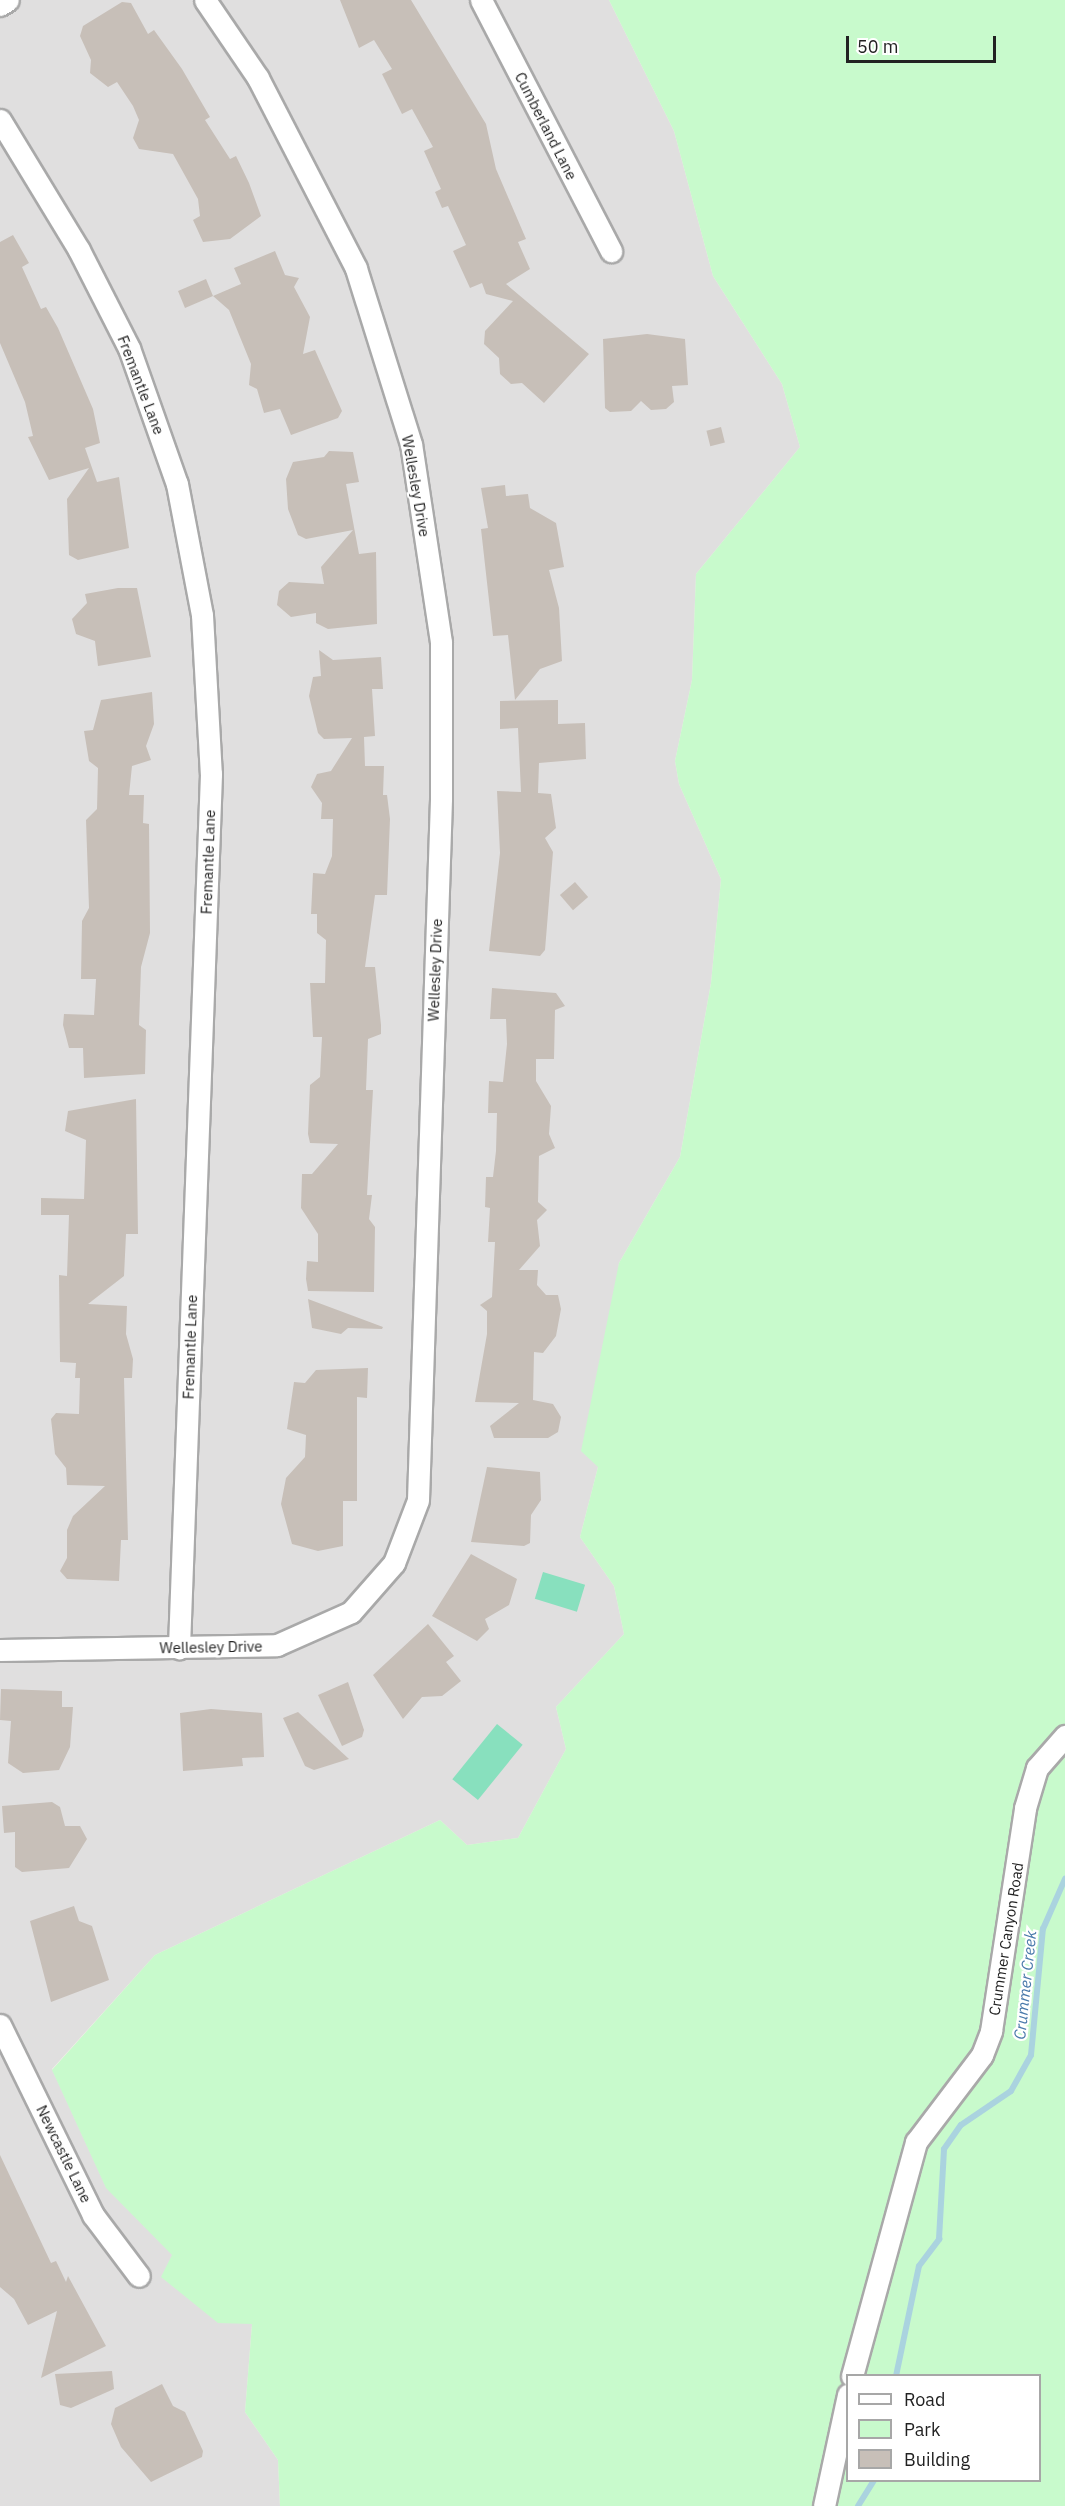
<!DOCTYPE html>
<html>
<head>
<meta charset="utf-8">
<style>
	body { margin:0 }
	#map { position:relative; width:1065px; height:2506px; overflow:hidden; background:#f2efe9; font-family:"IBM Plex Sans",sans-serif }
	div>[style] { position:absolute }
	.residential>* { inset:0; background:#e0dfdf }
	.park>* { inset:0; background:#c8facc }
	.pitch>* { inset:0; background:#88e0be; transform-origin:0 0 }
	.stream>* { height:6px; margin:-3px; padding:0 3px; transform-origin:3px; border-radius:3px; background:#aad3df }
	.building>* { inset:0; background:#c7bfb8; transform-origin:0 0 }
	.roads { filter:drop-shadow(2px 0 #a9a9a9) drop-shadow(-2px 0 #a9a9a9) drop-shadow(0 2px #a9a9a9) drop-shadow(0 -2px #a9a9a9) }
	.minor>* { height:21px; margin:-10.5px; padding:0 10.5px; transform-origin:10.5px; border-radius:10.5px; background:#fff }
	span { translate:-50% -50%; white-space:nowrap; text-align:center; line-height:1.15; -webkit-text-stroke:4.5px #fff; paint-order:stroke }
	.street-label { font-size:15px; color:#222 }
	.water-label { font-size:16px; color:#4a7aab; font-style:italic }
	.legend { position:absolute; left:846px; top:2374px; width:195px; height:108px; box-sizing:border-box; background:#fff; border:2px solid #a7a7a7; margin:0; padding:8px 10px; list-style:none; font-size:18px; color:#222 }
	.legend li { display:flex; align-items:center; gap:12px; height:30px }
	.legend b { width:30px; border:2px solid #a7a7a7 }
	.scale { position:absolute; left:846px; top:36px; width:150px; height:27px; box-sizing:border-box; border:3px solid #222; border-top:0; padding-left:8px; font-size:18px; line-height:21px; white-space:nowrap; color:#222; -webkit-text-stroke:4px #fff; paint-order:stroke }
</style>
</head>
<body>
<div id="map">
	<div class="residential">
		<i style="clip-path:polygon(0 0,609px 0,674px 131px,713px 276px,782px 384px,800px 447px,696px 574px,692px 680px,675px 761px,679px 784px,721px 879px,711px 983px,680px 1157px,619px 1263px,598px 1467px,580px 1537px,614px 1586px,624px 1634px,556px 1707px,566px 1749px,518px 1838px,467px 1845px,440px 1820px,155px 1955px,52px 2069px,106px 2187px,252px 2324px,245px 2412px,278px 2460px,280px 2506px,0 2506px)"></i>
	</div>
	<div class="park">
		<i style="clip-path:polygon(evenodd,609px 0,1065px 0,1065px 2506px,280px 2506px,278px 2460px,245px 2412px,252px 2324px,218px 2323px,161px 2277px,172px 2255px,106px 2188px,52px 2070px,155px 1955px,440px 1820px,467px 1845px,518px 1838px,566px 1749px,556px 1707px,624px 1634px,614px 1586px,580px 1537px,598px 1467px,581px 1451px,619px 1263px,680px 1157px,711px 983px,721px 879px,679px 784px,675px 761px,692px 680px,696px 574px,800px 447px,782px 384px,713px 276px,674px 131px,609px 0,848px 2376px,1040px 2376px,1040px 2480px,848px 2480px,848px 2376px)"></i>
	</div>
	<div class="pitch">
		<i style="left:543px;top:1572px;width:44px;height:28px;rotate:17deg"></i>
		<i style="left:497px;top:1724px;width:33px;height:71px;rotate:39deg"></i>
	</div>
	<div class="stream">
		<i style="left:896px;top:2376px;width:112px;rotate:-78.2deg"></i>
		<i style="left:919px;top:2266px;width:34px;rotate:-53deg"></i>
		<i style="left:939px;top:2239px;width:90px;rotate:-86.8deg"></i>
		<i style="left:944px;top:2149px;width:29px;rotate:-55deg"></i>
		<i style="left:961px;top:2125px;width:60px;rotate:-34.2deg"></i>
		<i style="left:1011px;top:2091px;width:41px;rotate:-60.9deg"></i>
		<i style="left:1031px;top:2055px;width:127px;rotate:-84.6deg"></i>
		<i style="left:1043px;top:1929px;width:55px;rotate:-66.3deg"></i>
		<i style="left:858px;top:2506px;width:31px;rotate:-58deg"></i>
	</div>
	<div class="building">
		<i style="clip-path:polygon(340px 0,411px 0,486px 124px,496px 169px,526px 239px,518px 242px,530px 269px,506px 284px,589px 354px,544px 403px,522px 383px,511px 384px,500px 374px,499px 358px,484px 344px,485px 331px,513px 301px,486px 294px,482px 283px,470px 288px,453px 251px,466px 245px,448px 206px,442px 208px,435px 192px,441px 189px,424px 151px,433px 147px,412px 109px,402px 114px,382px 74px,392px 69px,374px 40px,359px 48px)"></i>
		<i style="clip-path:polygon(122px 2px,131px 3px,148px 34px,154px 30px,182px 69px,210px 117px,205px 120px,230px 159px,236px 156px,249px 183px,261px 216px,230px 239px,203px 242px,193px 220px,200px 216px,198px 199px,173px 154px,139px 149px,133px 138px,139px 120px,133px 106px,117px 82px,108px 87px,90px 73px,91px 60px,80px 36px,83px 26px)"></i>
		<i style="clip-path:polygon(13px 235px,29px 263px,22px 267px,41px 309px,46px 307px,58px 328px,93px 409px,100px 443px,85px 448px,97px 482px,119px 477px,129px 548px,78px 560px,69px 555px,67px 499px,89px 468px,49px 480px,28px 437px,33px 436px,25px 402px,0 343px,0 242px)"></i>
		<i style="clip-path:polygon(275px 251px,285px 275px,299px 278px,294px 287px,310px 317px,303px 354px,315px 350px,342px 411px,338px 418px,291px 435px,280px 409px,264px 413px,257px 389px,249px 385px,251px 364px,229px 310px,213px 296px,185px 308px,178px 291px,206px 279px,213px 296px,241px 284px,234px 268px)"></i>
		<i style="clip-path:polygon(647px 334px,685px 339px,688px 385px,672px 386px,674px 402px,666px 409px,651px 410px,641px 401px,631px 411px,610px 412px,605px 408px,603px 339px)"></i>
		<i style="left:721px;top:427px;width:16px;height:15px;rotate:76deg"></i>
		<i style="clip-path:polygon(329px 451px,353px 452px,359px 482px,346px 484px,359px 554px,376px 552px,377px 624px,328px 629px,316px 623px,316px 613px,291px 617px,277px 605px,279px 591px,289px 582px,324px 584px,321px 567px,353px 530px,306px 539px,298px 535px,288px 509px,286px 479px,293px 462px,324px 457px)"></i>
		<i style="clip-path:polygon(505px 485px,506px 496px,528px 494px,530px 508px,556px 523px,564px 567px,549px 570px,559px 608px,562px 661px,540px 669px,515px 700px,508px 635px,493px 636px,481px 529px,488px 528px,481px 488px)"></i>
		<i style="clip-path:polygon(118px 588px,137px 588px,151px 657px,98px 666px,95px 641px,76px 634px,72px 619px,87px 603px,85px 594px)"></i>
		<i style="clip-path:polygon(319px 650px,333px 660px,381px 657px,383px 689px,372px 689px,375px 736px,364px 737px,365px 766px,384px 766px,383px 795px,387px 795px,390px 819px,387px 895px,375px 895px,365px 967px,375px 967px,381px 1025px,381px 1034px,368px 1039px,366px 1090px,373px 1090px,367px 1195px,372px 1195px,369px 1219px,375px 1227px,374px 1292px,308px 1291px,306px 1279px,307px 1261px,318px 1262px,318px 1234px,301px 1208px,302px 1174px,312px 1174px,338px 1144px,310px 1143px,308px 1134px,310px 1085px,320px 1077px,322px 1037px,313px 1037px,310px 983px,325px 983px,326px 940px,317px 933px,317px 914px,311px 914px,313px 873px,325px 874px,332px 856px,333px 819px,321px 819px,322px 803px,311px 787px,317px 774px,331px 771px,352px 738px,324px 739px,318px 733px,309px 696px,313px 677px,321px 676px)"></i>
		<i style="clip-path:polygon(152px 692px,154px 724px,146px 746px,151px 760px,132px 766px,129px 795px,144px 795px,143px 823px,149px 824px,150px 933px,141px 967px,139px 1025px,146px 1030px,145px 1074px,84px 1078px,83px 1048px,69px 1048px,63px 1025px,64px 1014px,94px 1015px,96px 979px,81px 979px,82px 921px,89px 908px,86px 820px,97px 809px,98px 768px,89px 761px,84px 731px,93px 730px,101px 700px)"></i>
		<i style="clip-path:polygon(558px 700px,558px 724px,585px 723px,586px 759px,539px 763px,538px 793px,551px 794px,556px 828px,545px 838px,553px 852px,545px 950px,540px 956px,489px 951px,500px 853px,497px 791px,521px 792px,518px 728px,500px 729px,500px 701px)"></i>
		<i style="left:575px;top:882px;width:20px;height:20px;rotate:49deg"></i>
		<i style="clip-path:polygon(492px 988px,556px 993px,565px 1006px,555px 1010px,554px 1059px,536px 1059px,536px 1081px,551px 1106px,549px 1134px,555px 1148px,539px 1156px,538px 1202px,547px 1210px,537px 1220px,540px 1246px,519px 1270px,538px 1270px,537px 1285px,546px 1295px,558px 1295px,561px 1309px,556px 1336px,543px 1353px,534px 1352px,533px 1400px,553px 1404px,561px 1417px,558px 1432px,548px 1438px,494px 1438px,490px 1426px,519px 1403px,475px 1402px,487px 1334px,487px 1311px,480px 1305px,492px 1297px,495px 1242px,488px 1242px,490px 1208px,485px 1207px,486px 1177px,493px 1177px,496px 1151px,497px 1113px,488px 1113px,489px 1081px,503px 1082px,507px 1044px,506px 1019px,490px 1019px)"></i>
		<i style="clip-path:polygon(136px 1099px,138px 1234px,126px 1234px,124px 1276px,88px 1304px,127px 1306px,126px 1334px,133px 1359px,132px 1378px,124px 1378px,128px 1540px,121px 1540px,119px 1581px,67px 1579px,60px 1571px,67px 1558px,67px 1530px,73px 1516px,105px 1486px,67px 1485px,66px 1468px,55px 1454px,51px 1419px,56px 1413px,79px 1414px,80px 1378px,75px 1378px,76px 1363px,60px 1362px,59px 1275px,67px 1276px,69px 1215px,41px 1215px,41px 1198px,84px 1199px,86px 1140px,65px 1131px,68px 1111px)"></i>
		<i style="clip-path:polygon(308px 1299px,383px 1327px,382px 1329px,348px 1328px,341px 1334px,312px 1328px)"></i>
		<i style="clip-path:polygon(368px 1368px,367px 1398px,357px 1397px,357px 1501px,343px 1501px,343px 1546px,318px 1551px,292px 1544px,281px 1504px,286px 1478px,305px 1457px,306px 1435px,287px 1429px,294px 1382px,305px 1383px,316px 1370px)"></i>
		<i style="clip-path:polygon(487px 1467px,540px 1472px,541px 1500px,531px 1515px,530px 1543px,524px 1546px,471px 1542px)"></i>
		<i style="clip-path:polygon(471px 1554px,517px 1579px,509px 1605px,485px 1619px,489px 1629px,477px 1641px,432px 1616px)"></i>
		<i style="clip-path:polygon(428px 1624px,454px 1656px,446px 1662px,461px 1681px,442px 1696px,422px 1697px,403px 1719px,373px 1675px)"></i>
		<i style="clip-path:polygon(348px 1682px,364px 1730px,362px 1737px,342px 1746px,318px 1695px)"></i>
		<i style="clip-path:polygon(1px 1689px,62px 1691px,62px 1707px,73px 1707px,70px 1747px,59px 1770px,23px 1773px,8px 1763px,11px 1721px,0 1720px)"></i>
		<i style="clip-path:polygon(211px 1709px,262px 1713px,264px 1757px,242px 1758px,243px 1766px,183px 1771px,180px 1713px)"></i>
		<i style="clip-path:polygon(298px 1712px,349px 1759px,314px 1770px,305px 1766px,283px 1718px)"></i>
		<i style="clip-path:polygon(52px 1802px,60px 1807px,65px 1826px,80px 1826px,87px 1839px,69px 1868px,22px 1872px,15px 1867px,15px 1832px,4px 1833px,2px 1806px)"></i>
		<i style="clip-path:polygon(74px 1906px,79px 1921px,92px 1926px,109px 1980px,51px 2002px,30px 1921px)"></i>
		<i style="clip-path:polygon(0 2155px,51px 2263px,56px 2261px,66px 2282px,68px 2276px,106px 2346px,41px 2378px,57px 2311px,28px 2325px,14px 2299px,0 2287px)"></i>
		<i style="clip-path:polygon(112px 2371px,114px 2389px,71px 2408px,60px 2405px,55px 2374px)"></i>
		<i style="clip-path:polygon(162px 2384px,173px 2406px,185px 2412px,203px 2451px,202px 2457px,151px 2482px,121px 2447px,111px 2424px,115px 2408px)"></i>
	</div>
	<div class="roads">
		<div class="minor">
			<i style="left:481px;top:0;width:283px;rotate:62.6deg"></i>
			<i style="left:0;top:5px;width:9px;rotate:-32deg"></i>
			<i style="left:0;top:120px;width:152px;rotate:58.7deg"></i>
			<i style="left:79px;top:250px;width:110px;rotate:63deg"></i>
			<i style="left:129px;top:348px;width:144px;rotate:70.6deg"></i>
			<i style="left:177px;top:484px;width:133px;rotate:79.2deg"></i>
			<i style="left:202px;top:615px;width:159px;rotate:86.8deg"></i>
			<i style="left:211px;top:774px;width:875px;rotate:92.1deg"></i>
			<i style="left:0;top:1650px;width:277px;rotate:-1deg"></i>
			<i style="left:277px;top:1645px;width:81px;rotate:-24deg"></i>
			<i style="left:351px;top:1612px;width:65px;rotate:-48.7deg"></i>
			<i style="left:394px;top:1563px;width:67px;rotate:-69.1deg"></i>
			<i style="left:418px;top:1500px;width:702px;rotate:-88.12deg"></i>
			<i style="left:441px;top:798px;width:156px;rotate:-90deg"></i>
			<i style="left:441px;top:642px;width:200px;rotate:-98.6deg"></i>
			<i style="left:411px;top:444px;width:184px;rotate:-107.4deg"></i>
			<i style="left:356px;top:268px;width:214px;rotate:-117.3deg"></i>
			<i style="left:258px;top:78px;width:94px;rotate:-124.2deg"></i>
			<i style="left:0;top:2025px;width:212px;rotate:63.9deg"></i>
			<i style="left:93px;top:2215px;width:76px;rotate:53deg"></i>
			<i style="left:852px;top:2376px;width:243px;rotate:-74.7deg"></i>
			<i style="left:916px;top:2142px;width:109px;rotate:-52.8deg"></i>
			<i style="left:982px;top:2055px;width:26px;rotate:-69deg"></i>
			<i style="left:991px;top:2031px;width:226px;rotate:-81.3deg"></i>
			<i style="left:1025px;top:1808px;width:42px;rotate:-73.3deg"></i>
			<i style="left:1037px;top:1768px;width:43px;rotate:-48.8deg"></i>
			<i style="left:824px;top:2506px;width:114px;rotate:-77.8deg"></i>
		</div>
	</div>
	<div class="street-label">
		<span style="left:546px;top:126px;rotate:63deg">Cumberland Lane</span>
		<span style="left:141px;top:385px;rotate:69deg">Fremantle Lane</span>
		<span style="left:416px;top:486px;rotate:80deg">Wellesley Drive</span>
		<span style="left:208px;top:862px;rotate:-88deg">Fremantle Lane</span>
		<span style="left:435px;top:970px;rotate:-88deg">Wellesley Drive</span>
		<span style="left:190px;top:1347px;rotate:-88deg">Fremantle Lane</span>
		<span style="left:211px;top:1647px;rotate:-1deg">Wellesley Drive</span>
		<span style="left:1006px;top:1939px;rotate:-81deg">Crummer Canyon Road</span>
		<span style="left:64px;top:2154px;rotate:64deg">Newcastle Lane</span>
	</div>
	<div class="water-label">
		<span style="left:1025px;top:1985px;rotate:-84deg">Crummer Creek</span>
	</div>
	<ul class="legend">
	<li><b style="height:8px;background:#fff"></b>Road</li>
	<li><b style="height:16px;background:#c8facc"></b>Park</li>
	<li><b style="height:16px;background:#c7bfb8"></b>Building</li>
	</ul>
	<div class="scale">50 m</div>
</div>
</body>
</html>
